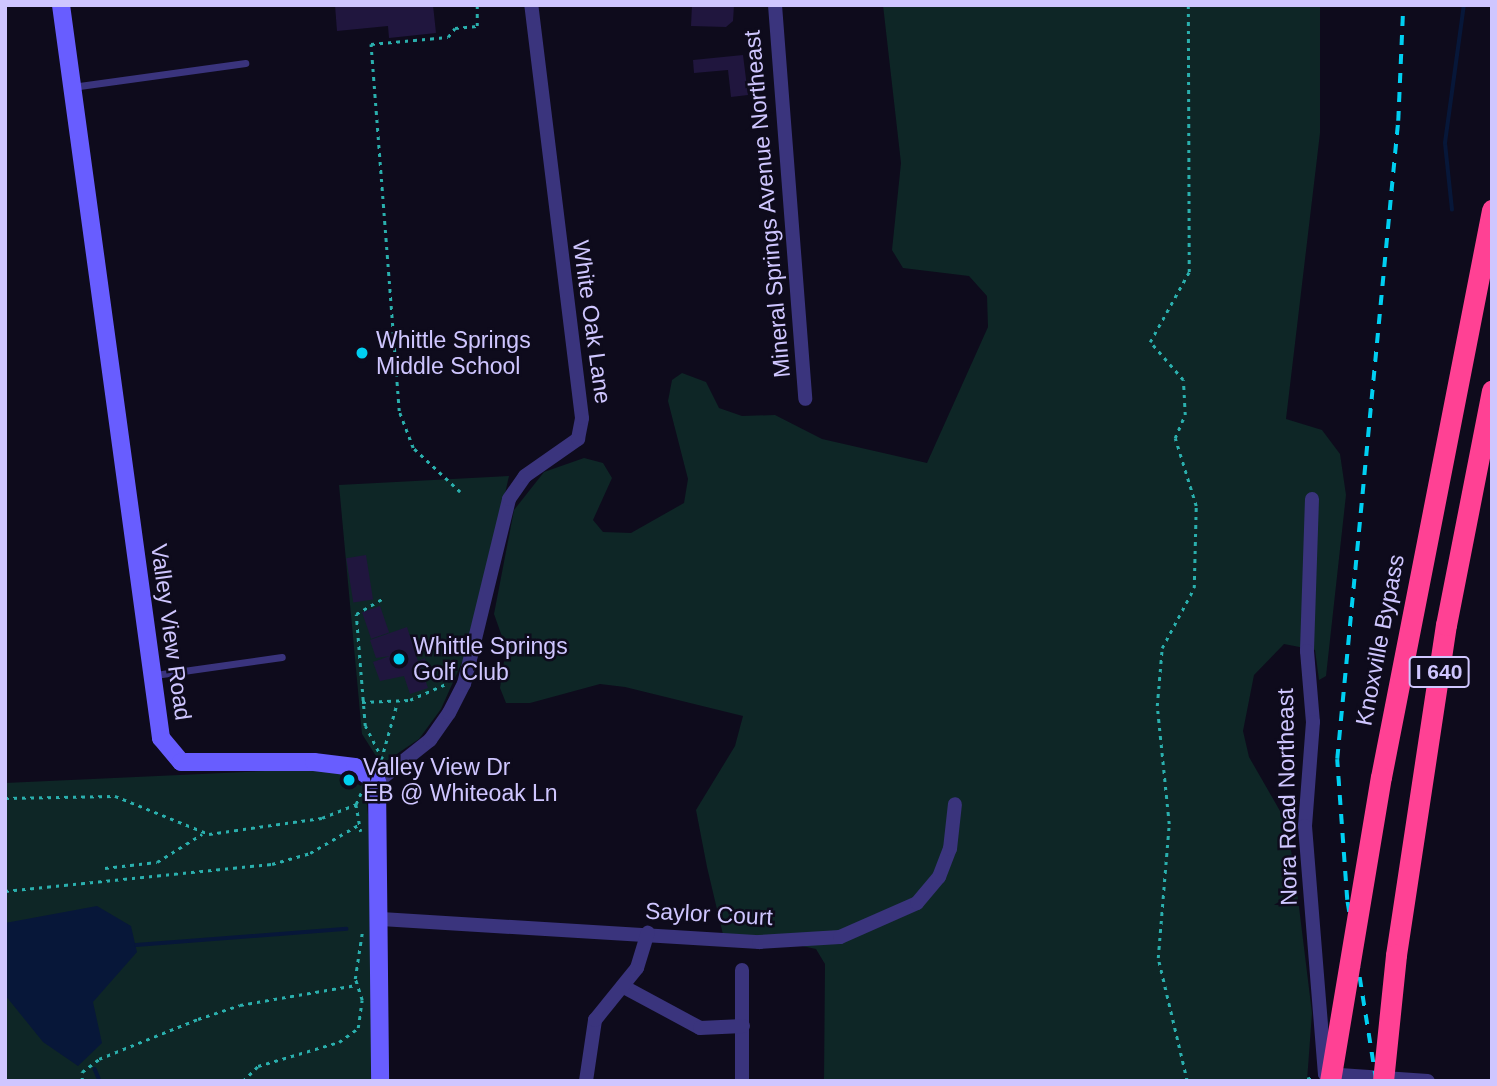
<!DOCTYPE html>
<html>
<head>
<meta charset="utf-8">
<style>
	body { margin:0 }
	#map { position:relative; width:1497px; height:1086px; overflow:hidden; background:#0e0b1c; font-family:Arial,sans-serif }
	div>[style] { position:absolute }
	.green>* { inset:0; background:#0e2626 }
	.water>* { inset:0; background:#071739 }
	.stream>* { height:3.5px; margin:-1.75px; padding:0 1.75px; transform-origin:1.75px; border-radius:1.75px; background:#071739 }
	.building>* { inset:0; background:#20163e; transform-origin:0 0 }
	.path>* { height:2.5px; margin-top:-1.25px; transform-origin:0; background:repeating-linear-gradient(90deg,#2aafad 0 3.5px,transparent 0 8.5px) }
	.lane>* { height:7px; margin:-3.5px; padding:0 3.5px; transform-origin:3.5px; border-radius:3.5px; background:#3a347d }
	.street>* { height:14px; margin:-7px; padding:0 7px; transform-origin:7px; border-radius:7px; background:#3a347d }
	.secondary>* { height:18px; margin:-9px; padding:0 9px; transform-origin:9px; border-radius:9px; background:#685dff }
	.highway>* { height:21px; margin:-10.5px; padding:0 10.5px; transform-origin:10.5px; border-radius:10.5px; background:#ff4194 }
	.rail>* { height:3.5px; margin-top:-1.75px; transform-origin:0; background:repeating-linear-gradient(90deg,#00cff1 0 10px,transparent 0 19px) }
	.highway-bridge>* { height:21px; margin:-10.5px; padding:0 10.5px; transform-origin:10.5px; border-radius:10.5px; background:#ff4194 }
	.dots>* { width:19px; height:19px; translate:-50% -50%; box-sizing:border-box; border:4px solid #0e0b1c; border-radius:50% }
	span { translate:-50% -50%; white-space:nowrap; text-align:center; line-height:1.15; -webkit-text-stroke:5px #0e0b1c; paint-order:stroke }
	.shield-label span { padding:2px 5px; background:#0e0b1c; border:2px solid; border-radius:5px; -webkit-text-stroke-width:0 }
	.shield-label { font-size:21px; color:#cfc6ff; font-weight:700 }
	.street-label { font-size:23px; color:#cfc6ff }
	.poi-label { font-size:23px; color:#cfc6ff }
	.left { translate:0 -50%; text-align:left }
	.frame { position:absolute; inset:0; border:7px solid #cfc6ff; pointer-events:none }
</style>
</head>
<body>
<div id="map">
	<div class="green">
		<i style="clip-path:polygon(883px 5px,1320px 5px,1320px 133px,1286px 419px,1322px 430px,1340px 454px,1346px 495px,1326px 676px,1319px 680px,1315px 650px,1284px 644px,1254px 675px,1243px 731px,1249px 757px,1280px 811px,1293px 858px,1312px 1013px,1307px 1081px,824px 1081px,825px 964px,816px 949px,793px 944px,725px 943px,707px 867px,696px 810px,735px 746px,743px 716px,625px 687px,600px 684px,530px 703px,506px 703px,500px 688px,506px 648px,494px 614px,514px 510px,544px 472px,584px 458px,603px 463px,612px 478px,593px 520px,603px 532px,631px 533px,684px 503px,688px 479px,668px 401px,672px 380px,682px 373px,706px 382px,719px 408px,742px 416px,775px 415px,822px 439px,927px 463px,988px 327px,987px 296px,969px 276px,903px 268px,892px 250px,901px 163px)"></i>
		<i style="clip-path:polygon(509px 476px,472px 640px,441px 709px,419px 739px,385px 762px,366px 797px,373px 858px,371px 1081px,5px 1081px,5px 783px,309px 769px,339px 773px,361px 786px,376px 756px,362px 734px,339px 485px)"></i>
	</div>
	<div class="water">
		<i style="clip-path:polygon(97px 906px,131px 926px,137px 952px,93px 1002px,102px 1043px,78px 1066px,43px 1042px,5px 995px,5px 923px)"></i>
	</div>
	<div class="stream">
		<i style="left:1452px;top:210px;width:67px;rotate:-96deg"></i>
		<i style="left:1445px;top:143px;width:139px;rotate:-82.2deg"></i>
		<i style="left:136px;top:945px;width:211px;rotate:-4.4deg"></i>
		<i style="left:95px;top:1069px;width:13px;rotate:67deg"></i>
	</div>
	<div class="building">
		<i style="clip-path:polygon(335px 5px,433px 5px,436px 33px,389px 38px,388px 26px,337px 31px)"></i>
		<i style="clip-path:polygon(692px 5px,734px 5px,733px 21px,726px 27px,691px 26px)"></i>
		<i style="clip-path:polygon(743px 55px,748px 95px,731px 97px,728px 70px,694px 73px,693px 60px)"></i>
		<i style="left:366px;top:555px;width:45px;height:20px;rotate:81deg"></i>
		<i style="left:380px;top:606px;width:28px;height:19px;rotate:71deg"></i>
		<i style="clip-path:polygon(407px 627px,418px 661px,425px 658px,427px 666px,421px 668px,428px 688px,410px 694px,404px 676px,380px 681px,373px 662px,390px 656px,376px 658px,370px 640px)"></i>
	</div>
	<div class="path">
		<i style="left:460px;top:492px;width:64px;rotate:-136.9deg"></i>
		<i style="left:413px;top:448px;width:40px;rotate:-111deg"></i>
		<i style="left:399px;top:411px;width:368px;rotate:-94.4deg"></i>
		<i style="left:371px;top:44px;width:77px;rotate:-5.2deg"></i>
		<i style="left:448px;top:37px;width:11px;rotate:-52deg"></i>
		<i style="left:455px;top:28px;width:22px;rotate:-5deg"></i>
		<i style="left:477px;top:26px;width:21px;rotate:-90deg"></i>
		<i style="left:362px;top:702px;width:48px;rotate:-2.4deg"></i>
		<i style="left:410px;top:700px;width:42px;rotate:-24.1deg"></i>
		<i style="left:382px;top:759px;width:37px;rotate:-117deg"></i>
		<i style="left:365px;top:726px;width:112px;rotate:-94.6deg"></i>
		<i style="left:356px;top:614px;width:32px;rotate:-30deg"></i>
		<i style="left:381px;top:760px;width:59px;rotate:-74.3deg"></i>
		<i style="left:5px;top:798px;width:110px;rotate:-1deg"></i>
		<i style="left:115px;top:796px;width:101px;rotate:22deg"></i>
		<i style="left:209px;top:834px;width:114px;rotate:-8.1deg"></i>
		<i style="left:322px;top:818px;width:37px;rotate:-22deg"></i>
		<i style="left:356px;top:804px;width:12px;rotate:-66deg"></i>
		<i style="left:356px;top:804px;width:28px;rotate:80deg"></i>
		<i style="left:105px;top:868px;width:52px;rotate:-6.6deg"></i>
		<i style="left:157px;top:862px;width:53px;rotate:-31.9deg"></i>
		<i style="left:5px;top:891px;width:268px;rotate:-5.8deg"></i>
		<i style="left:272px;top:864px;width:40px;rotate:-16deg"></i>
		<i style="left:310px;top:853px;width:58px;rotate:-30.1deg"></i>
		<i style="left:82px;top:1081px;width:9px;rotate:-90deg"></i>
		<i style="left:82px;top:1072px;width:21px;rotate:-37deg"></i>
		<i style="left:99px;top:1059px;width:107px;rotate:-22deg"></i>
		<i style="left:198px;top:1019px;width:44px;rotate:-18.4deg"></i>
		<i style="left:240px;top:1005px;width:118px;rotate:-9.8deg"></i>
		<i style="left:243px;top:1081px;width:21px;rotate:-45deg"></i>
		<i style="left:258px;top:1066px;width:84px;rotate:-16.5deg"></i>
		<i style="left:339px;top:1042px;width:24px;rotate:-36deg"></i>
		<i style="left:358px;top:1028px;width:28px;rotate:-82deg"></i>
		<i style="left:362px;top:1000px;width:22px;rotate:-108deg"></i>
		<i style="left:355px;top:979px;width:47px;rotate:-81.3deg"></i>
		<i style="left:1187px;top:1081px;width:126px;rotate:-103.3deg"></i>
		<i style="left:1158px;top:958px;width:134px;rotate:-85.3deg"></i>
		<i style="left:1169px;top:824px;width:119px;rotate:-95.8deg"></i>
		<i style="left:1157px;top:706px;width:58px;rotate:-85.1deg"></i>
		<i style="left:1162px;top:648px;width:68px;rotate:-61.9deg"></i>
		<i style="left:1194px;top:588px;width:82px;rotate:-88.6deg"></i>
		<i style="left:1196px;top:506px;width:71px;rotate:-107.2deg"></i>
		<i style="left:1175px;top:438px;width:25px;rotate:-67deg"></i>
		<i style="left:1185px;top:415px;width:35px;rotate:-93deg"></i>
		<i style="left:1183px;top:380px;width:50px;rotate:-131deg"></i>
		<i style="left:1150px;top:342px;width:80px;rotate:-60.9deg"></i>
		<i style="left:1189px;top:272px;width:267px;rotate:-90.2deg"></i>
		<i style="left:1299px;top:1081px;width:15px;rotate:-16deg"></i>
	</div>
	<div class="lane">
		<i style="left:72px;top:87px;width:175px;rotate:-7.9deg"></i>
		<i style="left:155px;top:675px;width:128px;rotate:-8.1deg"></i>
	</div>
	<div class="street">
		<i style="left:775px;top:5px;width:395px;rotate:85.6deg"></i>
		<i style="left:1312px;top:499px;width:152px;rotate:91.9deg"></i>
		<i style="left:1307px;top:651px;width:71px;rotate:85.2deg"></i>
		<i style="left:1313px;top:722px;width:104px;rotate:94.4deg"></i>
		<i style="left:1305px;top:826px;width:249px;rotate:85.4deg"></i>
		<i style="left:1325px;top:1074px;width:103px;rotate:3.9deg"></i>
		<i style="left:377px;top:782px;width:68px;rotate:-38.4deg"></i>
		<i style="left:430px;top:740px;width:33px;rotate:-55deg"></i>
		<i style="left:449px;top:713px;width:33px;rotate:-63deg"></i>
		<i style="left:464px;top:684px;width:190px;rotate:-76.3deg"></i>
		<i style="left:509px;top:499px;width:28px;rotate:-55deg"></i>
		<i style="left:525px;top:476px;width:65px;rotate:-34.9deg"></i>
		<i style="left:578px;top:439px;width:21px;rotate:-79deg"></i>
		<i style="left:582px;top:418px;width:416px;rotate:-97deg"></i>
		<i style="left:381px;top:919px;width:379px;rotate:3.5deg"></i>
		<i style="left:759px;top:942px;width:81px;rotate:-3.5deg"></i>
		<i style="left:840px;top:937px;width:84px;rotate:-23.8deg"></i>
		<i style="left:917px;top:903px;width:34px;rotate:-50deg"></i>
		<i style="left:939px;top:877px;width:30px;rotate:-69deg"></i>
		<i style="left:950px;top:849px;width:45px;rotate:-83.7deg"></i>
		<i style="left:742px;top:970px;width:111px;rotate:90deg"></i>
		<i style="left:624px;top:987px;width:86px;rotate:28.3deg"></i>
		<i style="left:700px;top:1028px;width:43px;rotate:-2.7deg"></i>
		<i style="left:586px;top:1081px;width:62px;rotate:-81.6deg"></i>
		<i style="left:595px;top:1020px;width:67px;rotate:-51.1deg"></i>
		<i style="left:637px;top:968px;width:37px;rotate:-73deg"></i>
	</div>
	<div class="secondary">
		<i style="left:61px;top:5px;width:740px;rotate:82.23deg"></i>
		<i style="left:161px;top:738px;width:31px;rotate:50deg"></i>
		<i style="left:181px;top:762px;width:133px"></i>
		<i style="left:314px;top:762px;width:41px;rotate:7deg"></i>
		<i style="left:355px;top:767px;width:27px;rotate:34deg"></i>
		<i style="left:377px;top:782px;width:299px;rotate:89.4deg"></i>
	</div>
	<div class="highway">
		<i style="left:1381px;top:777px;width:578px;rotate:-78.92deg"></i>
		<i style="left:1396px;top:955px;width:334px;rotate:-81.4deg"></i>
		<i style="left:1446px;top:625px;width:239px;rotate:-78.9deg"></i>
	</div>
	<div class="rail">
		<i style="left:1376px;top:1081px;width:183px;rotate:-99.1deg"></i>
		<i style="left:1347px;top:900px;width:141px;rotate:-94.1deg"></i>
		<i style="left:1337px;top:759px;width:641px;rotate:-84.54deg"></i>
		<i style="left:1398px;top:121px;width:116px;rotate:-87.5deg"></i>
	</div>
	<div class="highway-bridge">
		<i style="left:1330px;top:1081px;width:308px;rotate:-80.5deg"></i>
		<i style="left:1383px;top:1081px;width:127px;rotate:-84.1deg"></i>
	</div>
	<div class="dots">
		<i style="left:362px;top:353px;background:#00cff1"></i>
		<i style="left:399px;top:659px;background:#00cff1"></i>
		<i style="left:349px;top:780px;background:#00cff1"></i>
	</div>
	<div class="shield-label">
		<span style="left:1439px;top:672px">I 640</span>
	</div>
	<div class="street-label">
		<span style="left:767px;top:204px;rotate:-95deg">Mineral Springs Avenue Northeast</span>
		<span style="left:592px;top:322px;rotate:82deg">White Oak Lane</span>
		<span style="left:171px;top:632px;rotate:82deg">Valley View Road</span>
		<span style="left:1380px;top:640px;rotate:-79deg">Knoxville Bypass</span>
		<span style="left:1287px;top:797px;rotate:-91deg">Nora Road Northeast</span>
		<span style="left:709px;top:914px;rotate:3deg">Saylor Court</span>
	</div>
	<div class="poi-label">
		<span class="left" style="left:376px;top:353px">Whittle Springs<br>Middle School</span>
		<span class="left" style="left:413px;top:659px">Whittle Springs<br>Golf Club</span>
		<span class="left" style="left:363px;top:780px">Valley View Dr<br>EB @ Whiteoak Ln</span>
	</div>
	<div class="frame"></div>
</div>
</body>
</html>
